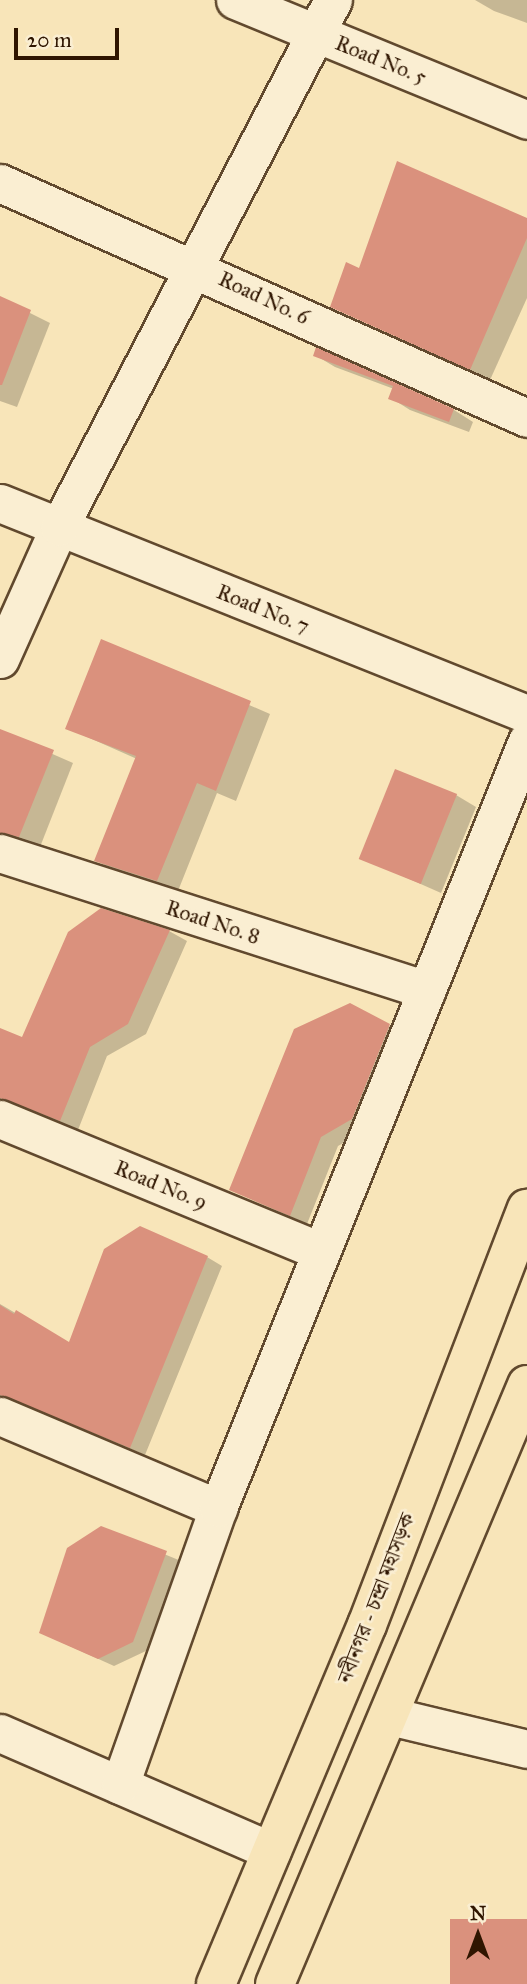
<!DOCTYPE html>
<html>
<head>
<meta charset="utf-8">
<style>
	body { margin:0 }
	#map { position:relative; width:527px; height:1984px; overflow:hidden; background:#f8e5b9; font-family:"IM FELL Great Primer","Noto Serif Bengali",serif }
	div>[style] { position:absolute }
	.shadow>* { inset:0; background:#0003 }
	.building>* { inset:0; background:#da917d; transform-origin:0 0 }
	.roads { filter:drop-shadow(2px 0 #61492e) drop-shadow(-2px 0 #61492e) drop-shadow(0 2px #61492e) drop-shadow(0 -2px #61492e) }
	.minor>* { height:37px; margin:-18.5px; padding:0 18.5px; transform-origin:18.5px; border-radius:18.5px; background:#faeed2 }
	.trunk>* { height:38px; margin:-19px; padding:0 19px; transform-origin:19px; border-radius:19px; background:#f8e5b9 }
	span { translate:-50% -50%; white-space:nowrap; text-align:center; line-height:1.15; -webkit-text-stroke:5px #faeed2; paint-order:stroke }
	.street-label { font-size:21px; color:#2f1500 }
	.north { position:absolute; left:443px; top:1900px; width:70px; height:70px; -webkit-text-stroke:5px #faeed2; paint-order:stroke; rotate:0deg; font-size:19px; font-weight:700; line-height:28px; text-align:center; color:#2f1500 }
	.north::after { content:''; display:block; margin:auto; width:24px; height:32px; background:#2f1500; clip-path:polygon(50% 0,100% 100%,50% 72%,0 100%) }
	.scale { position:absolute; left:14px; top:28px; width:105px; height:32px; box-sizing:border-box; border:4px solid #2f1500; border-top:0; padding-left:9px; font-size:21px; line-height:24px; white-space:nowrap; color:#2f1500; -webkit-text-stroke:5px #faeed2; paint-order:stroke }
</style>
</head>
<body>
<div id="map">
	<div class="shadow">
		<i style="clip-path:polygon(475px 0,527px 0,527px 23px,494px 11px)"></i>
		<i style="clip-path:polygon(527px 220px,527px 298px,490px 380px,332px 306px)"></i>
		<i style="clip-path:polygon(0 298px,50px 323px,17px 407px,0 401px)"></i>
		<i style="clip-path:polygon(317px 349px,454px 410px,473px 422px,469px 432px,410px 410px,391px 398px,394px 389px,335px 367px,315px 355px)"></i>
		<i style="clip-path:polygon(102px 641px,270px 714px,236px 801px,217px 793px,178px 891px,116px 872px,96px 860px,137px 759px,67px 728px)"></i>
		<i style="clip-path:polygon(0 731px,73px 763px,40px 847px,0 833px)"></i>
		<i style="clip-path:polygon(456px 795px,476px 807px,441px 893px,362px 858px)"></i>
		<i style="clip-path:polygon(169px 931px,187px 941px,146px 1034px,107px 1056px,78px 1130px,17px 1107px,0 1121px,0 1030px,23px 1039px)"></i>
		<i style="clip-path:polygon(350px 1005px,406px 1035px,369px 1128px,338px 1146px,307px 1224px,231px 1190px)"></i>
		<i style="clip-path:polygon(207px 1257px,222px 1266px,145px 1455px,25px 1404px,0 1406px,0 1304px,70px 1345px)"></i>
		<i style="clip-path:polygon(101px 1528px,181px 1561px,148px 1650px,114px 1666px,41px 1633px)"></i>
	</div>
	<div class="building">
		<i style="clip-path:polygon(397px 161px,527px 218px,527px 238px,470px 370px,330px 307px,346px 262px,359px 268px)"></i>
		<i style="clip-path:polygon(0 296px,31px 310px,2px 385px,0 385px)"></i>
		<i style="clip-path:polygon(316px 347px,454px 409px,449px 422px,388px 399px,393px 386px,313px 356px)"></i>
		<i style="clip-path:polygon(101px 639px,251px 701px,216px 791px,197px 783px,157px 881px,94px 861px,136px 756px,65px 729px)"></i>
		<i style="clip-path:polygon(0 729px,54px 750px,19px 837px,0 833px)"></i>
		<i style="left:395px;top:769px;width:67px;height:97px;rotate:22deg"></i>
		<i style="clip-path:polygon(101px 908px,170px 930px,128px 1024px,90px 1047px,60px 1121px,0 1098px,0 1028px,22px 1037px,68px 932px)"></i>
		<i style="clip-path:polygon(350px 1003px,390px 1024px,352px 1119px,321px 1137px,290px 1216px,229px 1190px,294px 1029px)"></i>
		<i style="clip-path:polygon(140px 1226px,208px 1256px,130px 1448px,0 1395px,0 1305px,14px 1314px,16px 1310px,69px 1342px,104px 1249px)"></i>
		<i style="clip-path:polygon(101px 1526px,167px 1551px,133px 1642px,98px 1659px,39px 1633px,67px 1548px)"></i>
		<i style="left:450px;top:1919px;width:77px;height:65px"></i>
	</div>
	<div class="roads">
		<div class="minor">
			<i style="left:235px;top:0;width:316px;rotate:22.3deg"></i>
			<i style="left:0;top:183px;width:577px;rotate:24.03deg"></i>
			<i style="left:0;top:503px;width:568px;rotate:21.82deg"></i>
			<i style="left:0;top:659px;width:145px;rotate:-65.9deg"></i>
			<i style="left:59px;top:527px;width:594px;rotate:-62.53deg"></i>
			<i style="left:0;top:853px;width:448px;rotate:17.8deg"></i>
			<i style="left:0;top:1119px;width:347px;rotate:22.4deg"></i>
			<i style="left:0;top:1416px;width:237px;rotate:22.9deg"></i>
			<i style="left:390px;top:1716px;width:141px;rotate:13.5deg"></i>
			<i style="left:0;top:1733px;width:296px;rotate:23.5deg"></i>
			<i style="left:120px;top:1785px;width:294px;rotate:-70.5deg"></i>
			<i style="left:218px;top:1508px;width:827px;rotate:-68.06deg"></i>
		</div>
		<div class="trunk">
			<i style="left:216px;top:1984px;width:389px;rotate:-67.2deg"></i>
			<i style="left:367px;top:1625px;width:446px;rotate:-69deg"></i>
			<i style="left:275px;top:1984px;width:650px;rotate:-67.18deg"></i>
		</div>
	</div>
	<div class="street-label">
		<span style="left:381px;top:60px;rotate:22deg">Road No. 5</span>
		<span style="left:264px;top:298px;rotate:25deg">Road No. 6</span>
		<span style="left:263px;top:609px;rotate:22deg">Road No. 7</span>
		<span style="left:213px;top:922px;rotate:18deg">Road No. 8</span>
		<span style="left:161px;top:1185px;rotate:22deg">Road No. 9</span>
		<span style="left:376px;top:1598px;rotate:-69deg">নবীনগর - চন্দ্রা মহাসড়ক</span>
	</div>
	<div class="north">N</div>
	<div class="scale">20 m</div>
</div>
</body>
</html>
